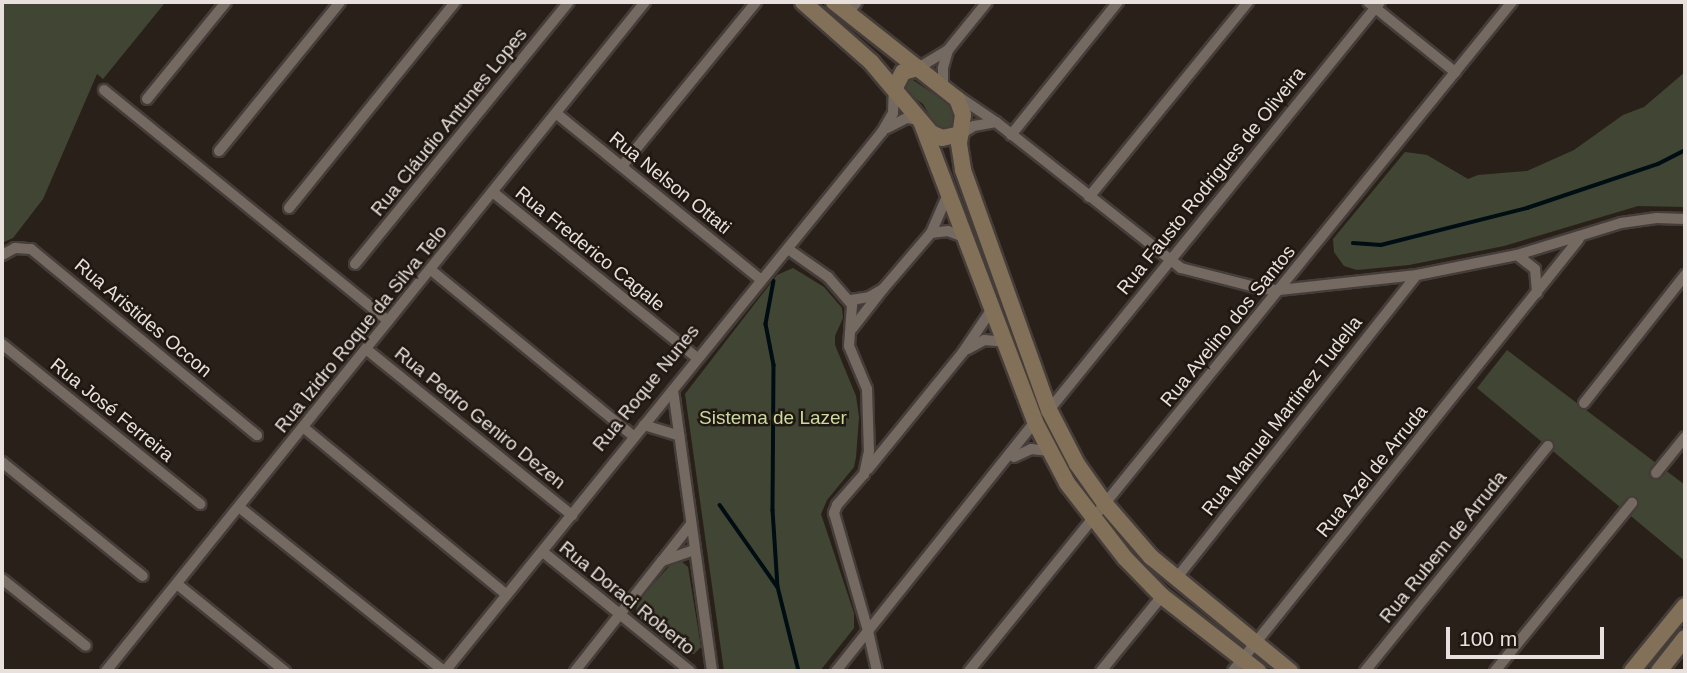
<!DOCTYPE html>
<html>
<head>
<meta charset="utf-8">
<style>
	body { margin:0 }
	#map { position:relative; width:1687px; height:673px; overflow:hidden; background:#2a201a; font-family:Arial,sans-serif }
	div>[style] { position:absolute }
	.green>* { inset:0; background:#414634 }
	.stream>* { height:3.5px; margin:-1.75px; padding:0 1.75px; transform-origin:1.75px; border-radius:1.75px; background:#000d12 }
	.roads { filter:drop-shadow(2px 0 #453d39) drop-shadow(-2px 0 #453d39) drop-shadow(0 2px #453d39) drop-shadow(0 -2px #453d39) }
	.minor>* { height:10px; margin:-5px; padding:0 5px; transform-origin:5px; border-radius:5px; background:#756a62 }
	.secondary>* { height:16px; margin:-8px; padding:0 8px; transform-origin:8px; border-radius:8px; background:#827058 }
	span { translate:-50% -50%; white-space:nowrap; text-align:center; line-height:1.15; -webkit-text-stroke:5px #201711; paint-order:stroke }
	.street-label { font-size:19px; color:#e7e0dc }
	.park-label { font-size:19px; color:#cadba1 }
	.frame { position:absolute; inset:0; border:4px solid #e7e0dc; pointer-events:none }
	.scale { position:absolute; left:1446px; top:627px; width:158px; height:32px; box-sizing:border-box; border:4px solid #e7e0dc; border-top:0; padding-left:9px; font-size:21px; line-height:24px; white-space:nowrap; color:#e7e0dc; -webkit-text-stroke:5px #201711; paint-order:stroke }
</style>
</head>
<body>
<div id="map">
	<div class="green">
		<i style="clip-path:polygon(2px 2px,164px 4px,103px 79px,97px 74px,43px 199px,13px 238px,2px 243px)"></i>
		<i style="clip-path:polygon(1685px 72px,1685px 207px,1638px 206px,1504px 246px,1409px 265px,1357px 270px,1344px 266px,1334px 252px,1333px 239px,1405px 152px,1427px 155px,1468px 179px,1478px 175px,1527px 171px,1574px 150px,1623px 115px,1644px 107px)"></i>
		<i style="clip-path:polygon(908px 80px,913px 80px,947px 103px,957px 118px,954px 127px,948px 132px,937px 128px,923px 104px,905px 91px)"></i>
		<i style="clip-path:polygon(793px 268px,824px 287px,842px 308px,843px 318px,835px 336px,835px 345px,856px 396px,859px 417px,856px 457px,854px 467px,827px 500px,821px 514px,854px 613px,854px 628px,820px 671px,724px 671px,685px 394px,777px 275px)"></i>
		<i style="clip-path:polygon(1507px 350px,1685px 485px,1685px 561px,1477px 388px)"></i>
		<i style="clip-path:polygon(674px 561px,681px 561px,688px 567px,701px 647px,694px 654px,683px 654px,642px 621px,636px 611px,638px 601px)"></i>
	</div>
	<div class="stream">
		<i style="left:1353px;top:243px;width:28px;rotate:4deg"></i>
		<i style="left:1381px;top:245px;width:151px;rotate:-14.2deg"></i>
		<i style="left:1527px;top:208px;width:138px;rotate:-18.6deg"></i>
		<i style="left:1658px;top:164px;width:30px;rotate:-27deg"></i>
		<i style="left:774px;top:281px;width:44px;rotate:100.5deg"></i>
		<i style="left:766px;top:324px;width:42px;rotate:79deg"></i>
		<i style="left:774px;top:365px;width:145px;rotate:90.4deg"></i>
		<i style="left:773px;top:510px;width:77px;rotate:86.3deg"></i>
		<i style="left:778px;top:587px;width:87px;rotate:76deg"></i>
		<i style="left:720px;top:505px;width:99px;rotate:54.9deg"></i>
	</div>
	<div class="roads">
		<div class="minor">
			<i style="left:1368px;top:2px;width:112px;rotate:38.8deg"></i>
			<i style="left:848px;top:13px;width:14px;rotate:-51deg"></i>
			<i style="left:948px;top:50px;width:62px;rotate:-50.9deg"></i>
			<i style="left:918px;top:68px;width:35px;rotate:-31deg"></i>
			<i style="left:948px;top:50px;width:19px;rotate:106deg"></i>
			<i style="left:943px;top:68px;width:18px;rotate:90deg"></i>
			<i style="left:104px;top:90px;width:366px;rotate:39.1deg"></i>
			<i style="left:956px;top:95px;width:48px;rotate:34deg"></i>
			<i style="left:996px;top:122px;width:236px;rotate:38.3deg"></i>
			<i style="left:1181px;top:268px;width:85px;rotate:14.4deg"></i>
			<i style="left:1263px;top:289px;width:16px;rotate:4deg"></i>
			<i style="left:1279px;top:290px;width:139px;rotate:-6.2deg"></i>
			<i style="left:1417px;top:275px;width:102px;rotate:-11.3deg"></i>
			<i style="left:1517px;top:255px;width:109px;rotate:-17.1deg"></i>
			<i style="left:1621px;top:223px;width:36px;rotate:-8deg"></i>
			<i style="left:1657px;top:218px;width:28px;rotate:2deg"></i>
			<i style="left:147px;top:99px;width:125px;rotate:-50.8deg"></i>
			<i style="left:557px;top:114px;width:263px;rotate:39.1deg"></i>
			<i style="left:887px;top:128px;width:22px;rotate:-27deg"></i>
			<i style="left:907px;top:118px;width:12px;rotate:9deg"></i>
			<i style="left:961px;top:134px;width:15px;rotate:-32deg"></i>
			<i style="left:974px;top:126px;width:22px;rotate:-10deg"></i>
			<i style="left:1011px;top:135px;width:171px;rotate:-51.2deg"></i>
			<i style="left:219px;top:151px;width:192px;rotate:-50.9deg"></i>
			<i style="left:622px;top:166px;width:212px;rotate:-50.7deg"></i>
			<i style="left:494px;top:193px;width:262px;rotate:39.1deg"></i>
			<i style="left:948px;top:194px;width:43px;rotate:113.6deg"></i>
			<i style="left:931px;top:233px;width:17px;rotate:-7deg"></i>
			<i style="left:948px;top:231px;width:17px;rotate:21deg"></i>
			<i style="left:1089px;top:197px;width:252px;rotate:-50.8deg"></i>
			<i style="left:289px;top:208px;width:265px;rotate:-51.1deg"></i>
			<i style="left:788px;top:249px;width:49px;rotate:35deg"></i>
			<i style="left:828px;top:277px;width:37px;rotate:49deg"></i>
			<i style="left:852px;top:305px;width:41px;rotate:94.2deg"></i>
			<i style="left:849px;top:346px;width:47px;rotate:67.3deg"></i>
			<i style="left:867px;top:389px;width:62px;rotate:88.2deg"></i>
			<i style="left:869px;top:451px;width:24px;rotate:102deg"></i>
			<i style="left:864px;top:474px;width:41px;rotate:131.1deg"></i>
			<i style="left:837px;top:505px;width:9px;rotate:111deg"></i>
			<i style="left:834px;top:513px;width:123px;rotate:73.9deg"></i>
			<i style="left:868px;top:631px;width:41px;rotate:77.3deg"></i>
			<i style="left:2px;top:255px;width:15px;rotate:-28deg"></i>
			<i style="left:15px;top:248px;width:16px;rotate:4deg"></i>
			<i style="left:31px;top:249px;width:293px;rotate:39.5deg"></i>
			<i style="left:1517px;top:255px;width:23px;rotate:38deg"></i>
			<i style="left:1535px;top:269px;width:24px;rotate:85deg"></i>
			<i style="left:355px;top:264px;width:338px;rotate:-50.8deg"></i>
			<i style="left:431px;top:270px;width:263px;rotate:39.4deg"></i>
			<i style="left:883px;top:289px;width:74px;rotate:-49.4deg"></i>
			<i style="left:851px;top:300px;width:18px;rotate:-9deg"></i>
			<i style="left:869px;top:297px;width:16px;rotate:-30deg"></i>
			<i style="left:883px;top:289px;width:51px;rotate:127.8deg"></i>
			<i style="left:2px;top:344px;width:255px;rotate:38.9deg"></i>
			<i style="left:366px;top:349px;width:265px;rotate:38.9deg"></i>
			<i style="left:968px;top:349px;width:18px;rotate:-29deg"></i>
			<i style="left:984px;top:340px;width:21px;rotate:5deg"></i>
			<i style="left:673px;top:390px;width:284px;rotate:82.1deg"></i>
			<i style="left:1584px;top:403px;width:163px;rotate:-51.7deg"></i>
			<i style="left:1049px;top:410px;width:525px;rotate:-50.95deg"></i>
			<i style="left:644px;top:425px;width:37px;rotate:17deg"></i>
			<i style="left:303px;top:427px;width:264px;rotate:39.5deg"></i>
			<i style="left:1014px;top:457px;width:19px;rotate:-25deg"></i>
			<i style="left:1031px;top:449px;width:19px;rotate:6deg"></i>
			<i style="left:2px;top:462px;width:181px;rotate:39deg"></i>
			<i style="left:868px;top:469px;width:151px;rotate:-50.9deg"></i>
			<i style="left:963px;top:352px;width:52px;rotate:-56deg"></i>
			<i style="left:1656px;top:473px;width:46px;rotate:-51.1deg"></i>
			<i style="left:239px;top:507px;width:263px;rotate:38.7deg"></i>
			<i style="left:691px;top:524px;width:47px;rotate:128.1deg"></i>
			<i style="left:662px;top:561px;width:34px;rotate:-19deg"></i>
			<i style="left:543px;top:552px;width:189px;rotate:39deg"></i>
			<i style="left:2px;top:579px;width:107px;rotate:38.6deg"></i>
			<i style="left:1175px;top:580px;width:389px;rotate:-51.6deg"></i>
			<i style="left:177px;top:584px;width:139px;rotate:38.9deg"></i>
			<i style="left:106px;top:671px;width:859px;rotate:-51.14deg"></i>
			<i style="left:445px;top:671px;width:694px;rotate:-50.97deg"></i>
			<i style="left:882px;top:132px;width:22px;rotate:-60deg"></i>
			<i style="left:893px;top:113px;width:23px;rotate:-88deg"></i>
			<i style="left:575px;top:671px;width:140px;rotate:-51.7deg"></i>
			<i style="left:836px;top:671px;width:319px;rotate:-51.4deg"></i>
			<i style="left:969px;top:671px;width:862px;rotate:-50.94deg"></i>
			<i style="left:1101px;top:671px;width:97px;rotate:-50.9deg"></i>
			<i style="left:1233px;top:671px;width:553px;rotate:-51.31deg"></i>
			<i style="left:1365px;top:671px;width:290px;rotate:-50.9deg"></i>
			<i style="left:1495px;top:671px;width:217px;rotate:-50.8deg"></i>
		</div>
		<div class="secondary">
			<i style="left:803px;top:2px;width:91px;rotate:41.4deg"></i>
			<i style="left:871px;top:62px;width:93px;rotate:49.8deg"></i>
			<i style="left:931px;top:133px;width:12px;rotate:24deg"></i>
			<i style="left:942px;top:138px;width:19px;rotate:-12deg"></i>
			<i style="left:834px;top:2px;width:157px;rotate:38.3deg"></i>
			<i style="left:957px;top:99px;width:17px;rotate:69deg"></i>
			<i style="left:963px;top:115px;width:29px;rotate:98deg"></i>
			<i style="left:959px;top:144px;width:26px;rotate:81deg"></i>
			<i style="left:963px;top:170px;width:255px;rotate:70.3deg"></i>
			<i style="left:1049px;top:410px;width:61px;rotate:62.6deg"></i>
			<i style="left:1077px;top:464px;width:50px;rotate:54.7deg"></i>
			<i style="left:1106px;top:505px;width:69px;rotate:49.1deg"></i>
			<i style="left:1151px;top:557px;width:180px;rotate:39.4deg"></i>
			<i style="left:894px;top:89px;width:19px;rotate:-62deg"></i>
			<i style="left:903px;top:72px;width:16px;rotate:-15deg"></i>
			<i style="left:922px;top:124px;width:319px;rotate:69.2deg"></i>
			<i style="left:1035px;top:422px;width:69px;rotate:62.3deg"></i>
			<i style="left:1067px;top:483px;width:95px;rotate:52.3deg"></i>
			<i style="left:1125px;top:558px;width:53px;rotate:45.8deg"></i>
			<i style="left:1162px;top:596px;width:122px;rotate:38deg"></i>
			<i style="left:1632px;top:671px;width:84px;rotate:-50.8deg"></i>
			<i style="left:1659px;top:671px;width:42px;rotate:-51.8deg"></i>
		</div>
	</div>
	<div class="street-label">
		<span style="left:449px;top:122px;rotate:-51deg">Rua Cláudio Antunes Lopes</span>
		<span style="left:1211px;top:181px;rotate:-51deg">Rua Fausto Rodrigues de Oliveira</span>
		<span style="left:670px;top:183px;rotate:39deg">Rua Nelson Ottati</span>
		<span style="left:590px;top:249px;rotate:39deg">Rua Frederico Cagale</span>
		<span style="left:143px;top:318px;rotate:40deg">Rua Aristides Occon</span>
		<span style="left:1228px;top:326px;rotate:-51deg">Rua Avelino dos Santos</span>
		<span style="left:361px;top:329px;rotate:-51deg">Rua Izidro Roque da Silva Telo</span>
		<span style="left:646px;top:388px;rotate:-51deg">Rua Roque Nunes</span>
		<span style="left:112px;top:410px;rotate:39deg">Rua José Ferreira</span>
		<span style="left:1282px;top:416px;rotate:-52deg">Rua Manuel Martinez Tudella</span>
		<span style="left:480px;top:418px;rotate:39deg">Rua Pedro Geniro Dezen</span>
		<span style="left:1372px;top:471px;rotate:-51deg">Rua Azel de Arruda</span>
		<span style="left:1443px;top:547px;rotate:-51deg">Rua Rubem de Arruda</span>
		<span style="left:627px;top:598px;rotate:39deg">Rua Doraci Roberto</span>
	</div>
	<div class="park-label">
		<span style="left:773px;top:418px">Sistema de Lazer</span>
	</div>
	<div class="frame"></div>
	<div class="scale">100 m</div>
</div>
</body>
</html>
